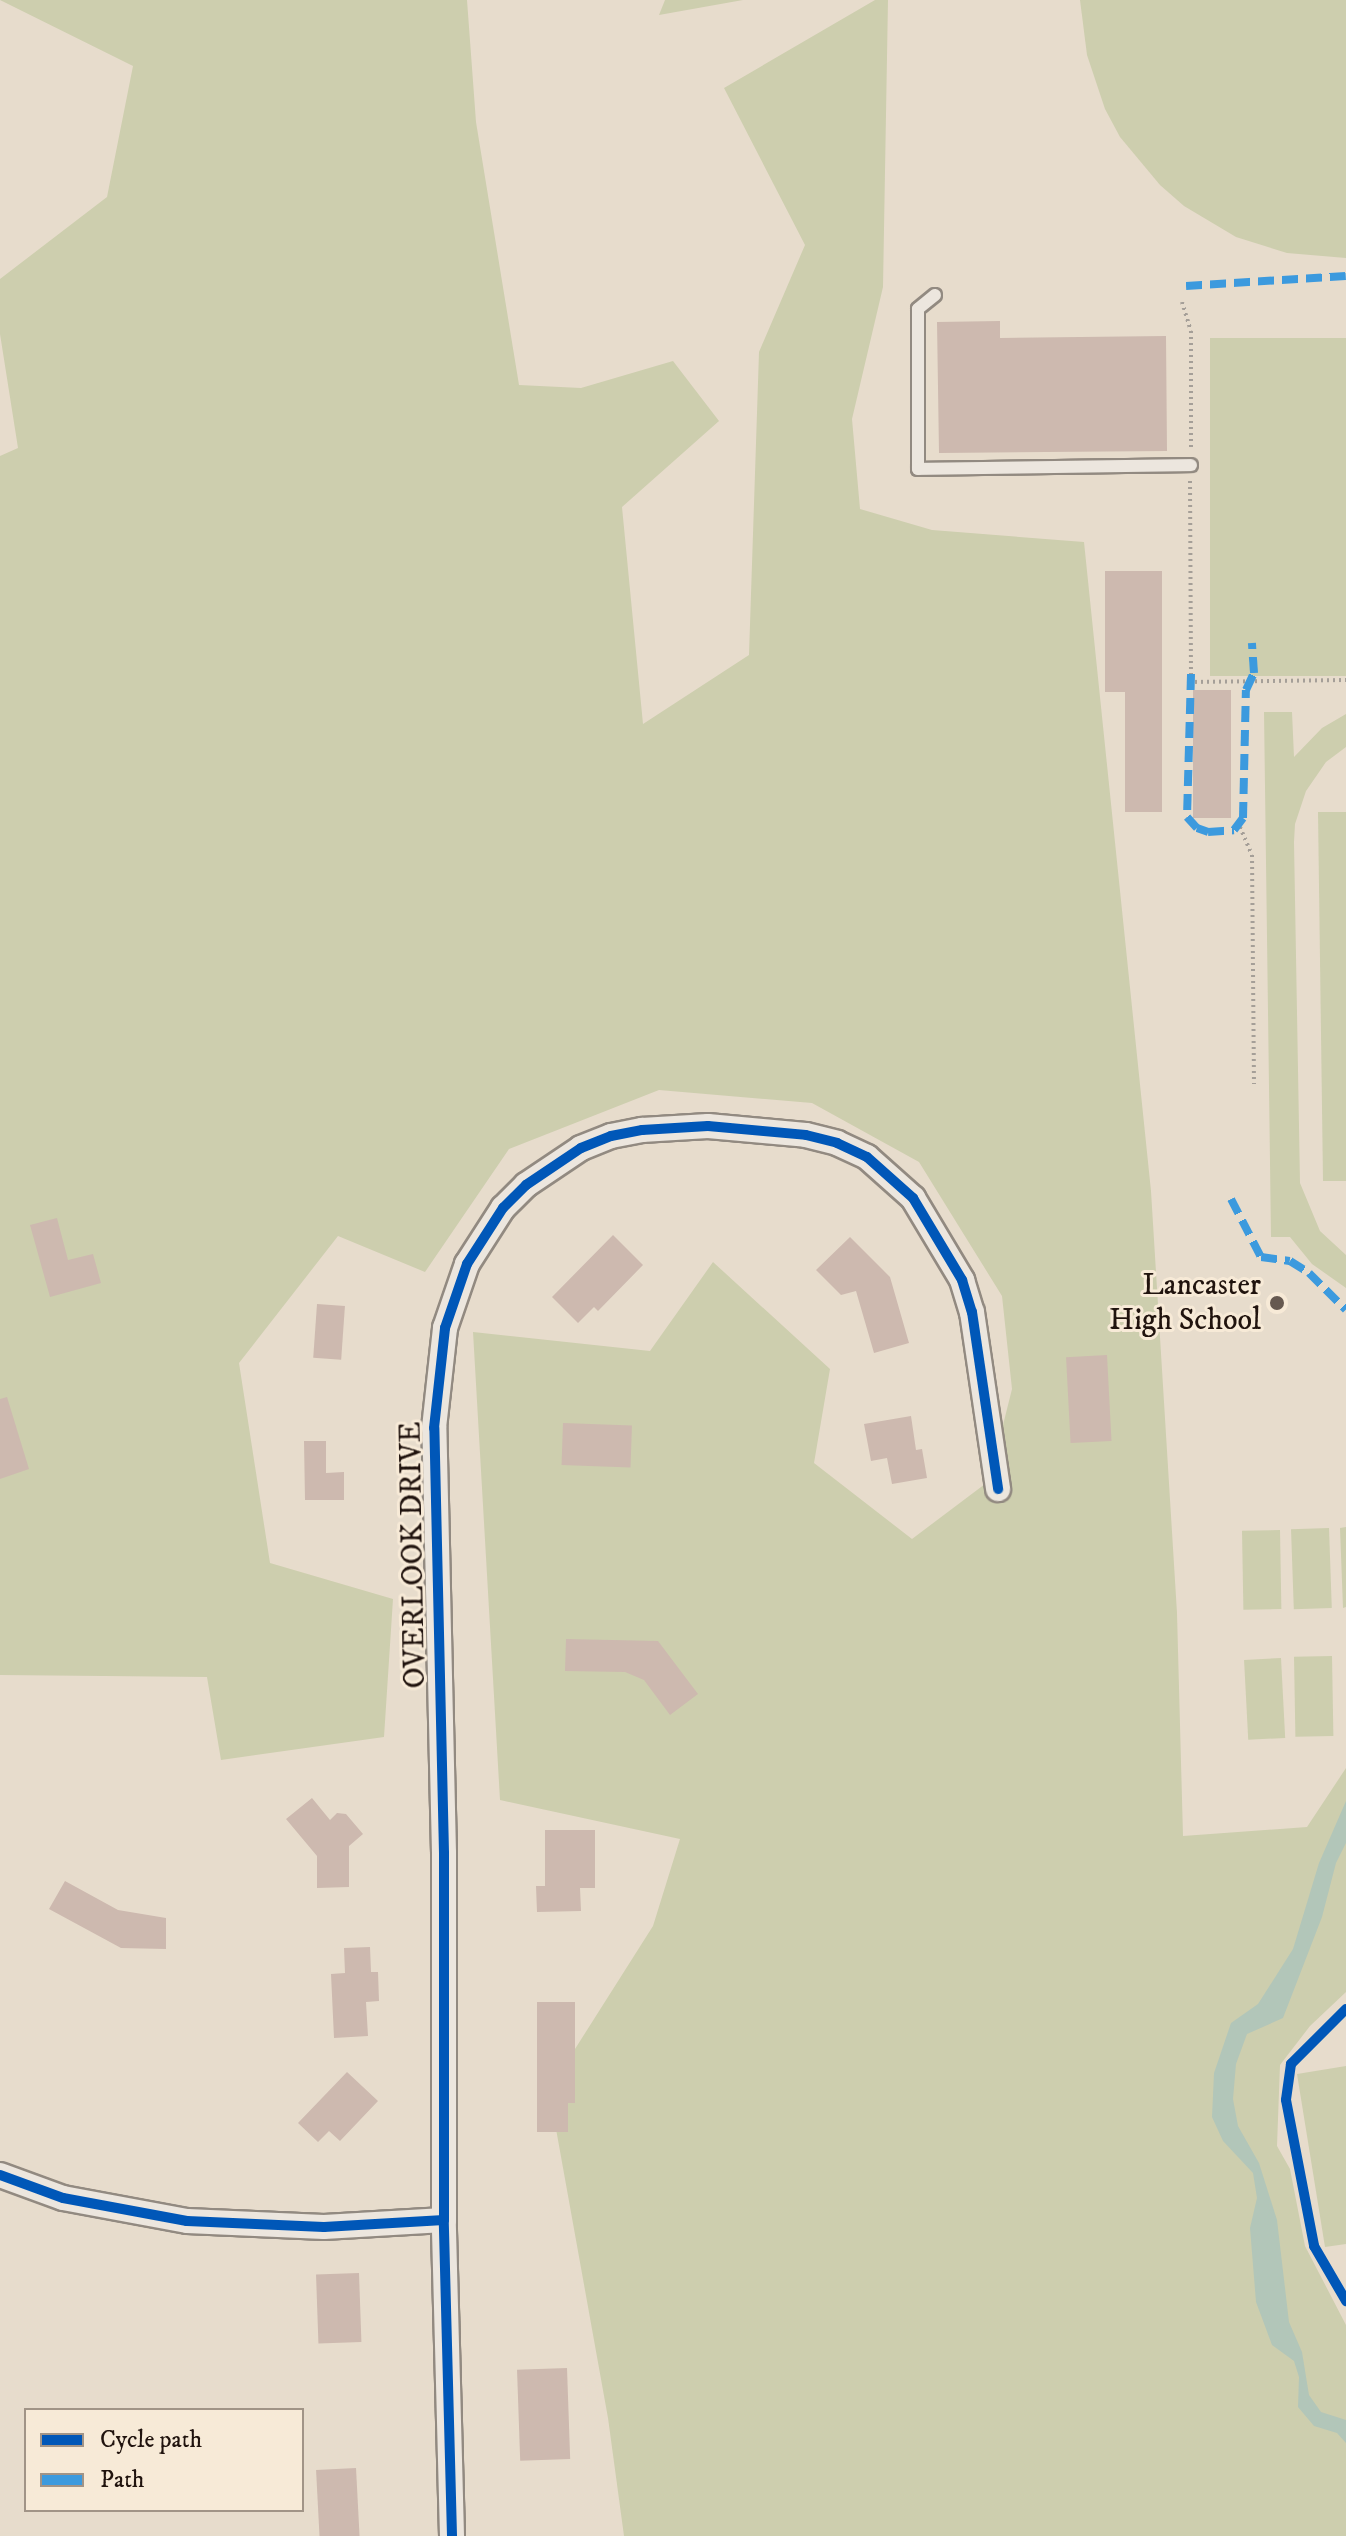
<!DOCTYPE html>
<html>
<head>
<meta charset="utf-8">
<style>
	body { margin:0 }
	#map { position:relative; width:1346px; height:2536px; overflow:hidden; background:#e7dccc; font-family:"IM FELL DW Pica",serif }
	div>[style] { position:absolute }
	.green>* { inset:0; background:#cdceae; transform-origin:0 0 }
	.water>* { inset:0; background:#b2c6b9 }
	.building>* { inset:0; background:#cdb9af; transform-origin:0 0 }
	.path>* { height:4px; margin-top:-2px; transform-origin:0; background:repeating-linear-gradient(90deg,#a59f98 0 2px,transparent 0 6px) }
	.roads { filter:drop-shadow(2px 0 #928a81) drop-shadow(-2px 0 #928a81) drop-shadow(0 2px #928a81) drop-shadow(0 -2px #928a81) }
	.service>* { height:12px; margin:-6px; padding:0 6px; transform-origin:6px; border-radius:6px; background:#ece6de }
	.minor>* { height:24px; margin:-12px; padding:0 12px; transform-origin:12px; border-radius:12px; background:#ece6de }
	.quiet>* { height:8px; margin-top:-4px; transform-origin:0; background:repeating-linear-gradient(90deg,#3c9ade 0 16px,transparent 0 24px) }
	.cycleway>* { height:10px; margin:-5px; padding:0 5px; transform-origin:5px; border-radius:5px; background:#0057b8 }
	.dots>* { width:22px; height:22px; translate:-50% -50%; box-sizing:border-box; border:4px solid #f7ead7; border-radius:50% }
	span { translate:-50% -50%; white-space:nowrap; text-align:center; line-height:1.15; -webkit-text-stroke:6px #f7ead7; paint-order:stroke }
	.poi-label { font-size:30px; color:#20130e }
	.right { translate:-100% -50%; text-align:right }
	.street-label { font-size:30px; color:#20130e }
	.legend { position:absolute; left:24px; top:2408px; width:280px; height:104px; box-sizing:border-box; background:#f7ead7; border:2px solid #a19487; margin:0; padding:10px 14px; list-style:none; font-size:24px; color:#20130e }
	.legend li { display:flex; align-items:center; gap:16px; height:40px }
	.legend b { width:40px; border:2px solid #a19487 }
</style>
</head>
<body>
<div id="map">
	<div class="green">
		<i style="clip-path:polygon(0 0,467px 0,476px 122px,519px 385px,581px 388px,673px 361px,719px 421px,622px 507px,643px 724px,749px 655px,759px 352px,805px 245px,724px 88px,875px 0,888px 0,883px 287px,852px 419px,860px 509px,932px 530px,1084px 542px,1151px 1191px,1177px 1613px,1183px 1836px,1307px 1827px,1346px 1768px,1346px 1992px,1310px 2026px,1280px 2065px,1277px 2146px,1290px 2169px,1305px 2246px,1346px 2325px,1346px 2536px,624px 2536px,608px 2418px,549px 2090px,653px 1926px,680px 1839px,500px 1800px,473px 1332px,650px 1351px,713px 1262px,830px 1369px,814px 1463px,912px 1539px,989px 1481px,1012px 1389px,1002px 1296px,919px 1162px,812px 1103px,659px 1090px,509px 1149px,425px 1272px,338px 1236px,239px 1363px,270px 1563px,393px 1599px,384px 1737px,221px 1760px,207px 1677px,0 1675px,0 456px,18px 448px,0 334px,0 279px,107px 197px,133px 66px)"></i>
		<i style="clip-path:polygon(665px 0,743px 0,659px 15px)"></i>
		<i style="clip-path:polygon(1080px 0,1346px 0,1346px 258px,1287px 253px,1236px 237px,1184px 206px,1160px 185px,1120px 137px,1105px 109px,1087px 55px)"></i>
		<i style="left:1346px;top:338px;width:338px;height:136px;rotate:90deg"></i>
		<i style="clip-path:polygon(1264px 712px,1292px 712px,1294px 757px,1322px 728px,1346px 714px,1346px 747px,1326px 762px,1306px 791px,1295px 824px,1294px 842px,1300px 1183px,1320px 1231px,1346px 1255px,1346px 1288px,1312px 1264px,1290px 1237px,1271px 1237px)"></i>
		<i style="clip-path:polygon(1318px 812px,1346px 812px,1346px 1181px,1323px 1181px)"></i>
		<i style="clip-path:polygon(1346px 1527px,1346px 1607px,1343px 1608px,1340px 1528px)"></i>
		<i style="left:1329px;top:1528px;width:80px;height:38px;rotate:88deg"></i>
		<i style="left:1280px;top:1530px;width:79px;height:38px;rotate:89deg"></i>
		<i style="left:1332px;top:1656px;width:80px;height:38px;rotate:89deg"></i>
		<i style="left:1281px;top:1658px;width:80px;height:37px;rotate:87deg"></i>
		<i style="clip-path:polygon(1346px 2066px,1346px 2244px,1325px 2247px,1297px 2074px)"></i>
	</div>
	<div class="water">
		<i style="clip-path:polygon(1346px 1801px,1346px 1843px,1336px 1863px,1322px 1917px,1283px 2018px,1247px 2034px,1236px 2064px,1233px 2099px,1238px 2126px,1259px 2163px,1277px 2220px,1289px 2322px,1302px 2352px,1309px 2395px,1321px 2412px,1346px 2420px,1346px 2443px,1337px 2433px,1314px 2426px,1298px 2407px,1299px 2377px,1294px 2361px,1272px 2345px,1256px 2302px,1250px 2228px,1257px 2198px,1253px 2173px,1223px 2141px,1212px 2117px,1214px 2073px,1231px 2023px,1258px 2004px,1293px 1949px,1319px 1863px)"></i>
	</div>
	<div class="building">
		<i style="clip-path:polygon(1000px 321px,1000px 338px,1166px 336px,1167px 451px,939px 453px,937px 322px)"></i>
		<i style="clip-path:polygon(1105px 571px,1162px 571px,1162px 812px,1125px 812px,1125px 692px,1105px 692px)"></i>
		<i style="left:1231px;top:690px;width:128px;height:38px;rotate:90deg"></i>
		<i style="clip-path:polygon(57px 1218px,68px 1260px,93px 1254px,101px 1283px,50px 1297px,30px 1225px)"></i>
		<i style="clip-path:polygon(613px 1235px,643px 1265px,598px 1311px,594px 1307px,578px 1323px,552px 1297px)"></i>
		<i style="clip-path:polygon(850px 1237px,890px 1277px,909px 1343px,874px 1353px,856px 1291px,841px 1295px,816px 1270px)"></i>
		<i style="left:317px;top:1304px;width:28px;height:54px;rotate:4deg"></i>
		<i style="left:1107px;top:1355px;width:86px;height:41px;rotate:87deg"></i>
		<i style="clip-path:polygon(7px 1397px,29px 1469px,0 1479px,0 1399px)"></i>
		<i style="clip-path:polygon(911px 1416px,916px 1450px,922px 1449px,927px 1478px,892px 1484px,887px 1458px,871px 1461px,864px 1424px)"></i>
		<i style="left:563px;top:1423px;width:69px;height:42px;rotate:2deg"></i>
		<i style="clip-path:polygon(304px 1441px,326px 1441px,326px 1473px,344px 1472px,344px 1500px,305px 1500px)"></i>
		<i style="clip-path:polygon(566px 1639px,658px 1641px,698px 1694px,670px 1715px,644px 1680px,625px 1672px,565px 1671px)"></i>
		<i style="clip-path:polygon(312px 1798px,330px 1820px,337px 1813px,346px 1814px,363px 1834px,349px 1846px,349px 1887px,317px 1888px,317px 1856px,286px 1819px)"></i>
		<i style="clip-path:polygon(545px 1830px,595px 1830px,595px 1888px,580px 1888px,581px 1911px,537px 1912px,536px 1886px,545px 1886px)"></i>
		<i style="clip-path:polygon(65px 1881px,118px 1910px,166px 1918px,166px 1949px,121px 1948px,49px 1909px)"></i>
		<i style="clip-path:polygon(370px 1947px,371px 1972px,378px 1972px,379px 2001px,366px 2002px,368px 2036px,334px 2038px,331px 1974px,345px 1973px,344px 1948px)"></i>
		<i style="clip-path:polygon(537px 2002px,575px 2002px,575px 2103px,568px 2103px,568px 2132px,537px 2132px)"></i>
		<i style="clip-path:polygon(347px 2072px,378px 2101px,340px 2141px,329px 2131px,318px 2142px,298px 2123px)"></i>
		<i style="left:359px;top:2273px;width:69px;height:43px;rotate:88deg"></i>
		<i style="left:567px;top:2368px;width:91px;height:50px;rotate:88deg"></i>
		<i style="left:356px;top:2468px;width:68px;height:40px;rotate:87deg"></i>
	</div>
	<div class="path">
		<i style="left:1182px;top:302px;width:30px;rotate:73deg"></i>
		<i style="left:1191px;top:331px;width:117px;rotate:90deg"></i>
		<i style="left:1190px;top:481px;width:193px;rotate:89.7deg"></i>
		<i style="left:1189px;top:682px;width:157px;rotate:-0.7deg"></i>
		<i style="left:1240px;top:827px;width:30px;rotate:67deg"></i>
		<i style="left:1252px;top:855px;width:229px;rotate:89.5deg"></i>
	</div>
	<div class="roads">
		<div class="service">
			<i style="left:935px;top:295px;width:22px;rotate:141deg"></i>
			<i style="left:918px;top:309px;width:160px;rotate:90deg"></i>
			<i style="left:918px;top:469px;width:273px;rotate:-0.8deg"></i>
		</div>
		<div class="minor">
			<i style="left:0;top:2175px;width:67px;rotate:20.1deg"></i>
			<i style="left:63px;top:2198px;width:126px;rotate:10.5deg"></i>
			<i style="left:187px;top:2221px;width:137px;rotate:2.5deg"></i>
			<i style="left:324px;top:2227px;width:120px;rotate:-3.3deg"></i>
			<i style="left:452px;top:2536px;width:316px;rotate:-91.5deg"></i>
			<i style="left:444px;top:2220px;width:367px;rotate:-90deg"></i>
			<i style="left:444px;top:1853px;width:425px;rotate:-91.3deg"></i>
			<i style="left:434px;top:1428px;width:101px;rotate:-83.7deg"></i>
			<i style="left:445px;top:1328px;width:68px;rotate:-71deg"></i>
			<i style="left:467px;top:1264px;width:67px;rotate:-57.3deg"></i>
			<i style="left:503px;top:1208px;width:33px;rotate:-45deg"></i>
			<i style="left:526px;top:1185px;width:66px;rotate:-33.9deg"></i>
			<i style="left:581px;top:1148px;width:32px;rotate:-22deg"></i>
			<i style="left:611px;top:1136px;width:32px;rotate:-11deg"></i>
			<i style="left:642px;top:1130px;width:66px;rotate:-3.5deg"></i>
			<i style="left:708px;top:1126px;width:98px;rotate:5.2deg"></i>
			<i style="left:806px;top:1135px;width:32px;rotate:14deg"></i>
			<i style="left:837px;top:1143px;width:33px;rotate:25deg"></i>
			<i style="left:867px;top:1157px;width:62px;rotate:41.7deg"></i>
			<i style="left:913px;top:1198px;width:96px;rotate:59.1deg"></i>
			<i style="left:962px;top:1280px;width:34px;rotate:73deg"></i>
			<i style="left:972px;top:1312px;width:179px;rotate:81.6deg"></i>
		</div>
	</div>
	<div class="quiet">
		<i style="left:1186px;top:286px;width:160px;rotate:-3.6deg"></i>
		<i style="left:1191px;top:674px;width:143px;rotate:91.6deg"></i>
		<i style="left:1187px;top:817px;width:15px;rotate:48deg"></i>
		<i style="left:1197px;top:828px;width:12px;rotate:20deg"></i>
		<i style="left:1208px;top:832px;width:26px;rotate:-4deg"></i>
		<i style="left:1234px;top:830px;width:15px;rotate:-53deg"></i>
		<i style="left:1243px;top:818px;width:128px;rotate:-88.7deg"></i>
		<i style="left:1246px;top:690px;width:19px;rotate:-65deg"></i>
		<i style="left:1254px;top:673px;width:30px;rotate:-94deg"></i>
		<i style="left:1231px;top:1199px;width:65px;rotate:62.7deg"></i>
		<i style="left:1261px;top:1257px;width:29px;rotate:8deg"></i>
		<i style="left:1290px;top:1261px;width:22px;rotate:32deg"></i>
		<i style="left:1309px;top:1273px;width:52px;rotate:45deg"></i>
	</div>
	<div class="cycleway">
		<i style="left:1346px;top:2009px;width:78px;rotate:135deg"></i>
		<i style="left:1291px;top:2064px;width:36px;rotate:98deg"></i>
		<i style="left:1286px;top:2100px;width:149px;rotate:79.1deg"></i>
		<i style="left:1314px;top:2246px;width:64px;rotate:59.8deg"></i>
		<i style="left:0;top:2175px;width:67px;rotate:20.1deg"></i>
		<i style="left:63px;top:2198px;width:126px;rotate:10.5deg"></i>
		<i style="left:187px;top:2221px;width:137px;rotate:2.5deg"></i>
		<i style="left:324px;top:2227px;width:120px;rotate:-3.3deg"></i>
		<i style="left:452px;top:2536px;width:316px;rotate:-91.5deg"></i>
		<i style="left:444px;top:2220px;width:367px;rotate:-90deg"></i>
		<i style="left:444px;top:1853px;width:425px;rotate:-91.3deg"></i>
		<i style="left:434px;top:1428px;width:101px;rotate:-83.7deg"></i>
		<i style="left:445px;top:1328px;width:68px;rotate:-71deg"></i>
		<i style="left:467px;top:1264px;width:67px;rotate:-57.3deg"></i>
		<i style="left:503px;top:1208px;width:33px;rotate:-45deg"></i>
		<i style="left:526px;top:1185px;width:66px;rotate:-33.9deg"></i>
		<i style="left:581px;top:1148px;width:32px;rotate:-22deg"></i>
		<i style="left:611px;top:1136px;width:32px;rotate:-11deg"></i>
		<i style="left:642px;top:1130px;width:66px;rotate:-3.5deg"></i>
		<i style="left:708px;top:1126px;width:98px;rotate:5.2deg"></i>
		<i style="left:806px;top:1135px;width:32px;rotate:14deg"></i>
		<i style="left:837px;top:1143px;width:33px;rotate:25deg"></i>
		<i style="left:867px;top:1157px;width:62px;rotate:41.7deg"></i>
		<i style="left:913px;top:1198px;width:96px;rotate:59.1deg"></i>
		<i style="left:962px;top:1280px;width:34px;rotate:73deg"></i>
		<i style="left:972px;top:1312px;width:179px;rotate:81.6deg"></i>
	</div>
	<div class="dots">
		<i style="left:1277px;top:1303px;background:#665950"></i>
	</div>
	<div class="poi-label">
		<span class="right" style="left:1261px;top:1303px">Lancaster<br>High School</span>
	</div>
	<div class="street-label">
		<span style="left:414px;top:1555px;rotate:-91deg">OVERLOOK DRIVE</span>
	</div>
	<ul class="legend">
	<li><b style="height:10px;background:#0057b8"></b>Cycle path</li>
	<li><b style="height:10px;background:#3c9ade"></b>Path</li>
	</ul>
</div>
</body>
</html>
